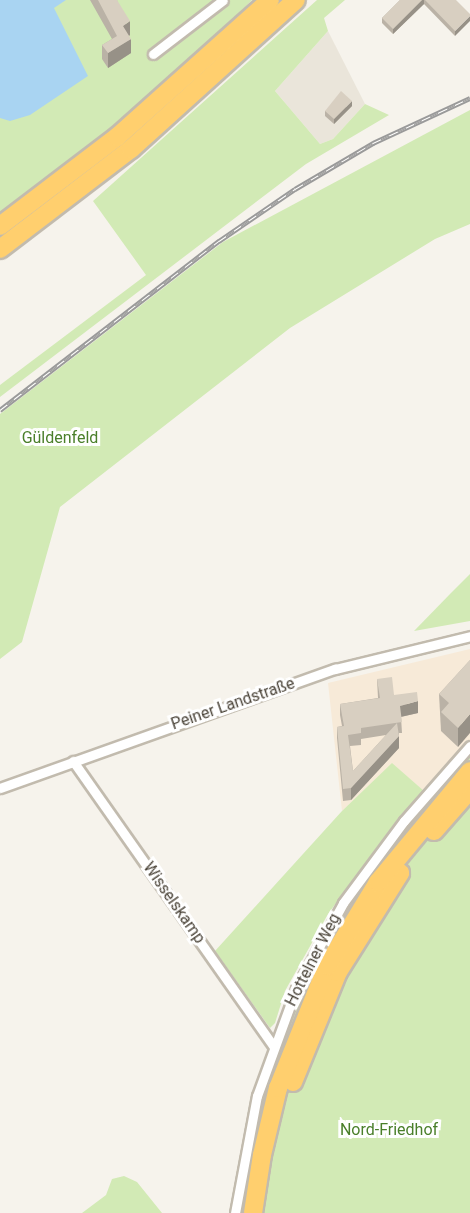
<!DOCTYPE html>
<html>
<head>
<meta charset="utf-8">
<style>
	body { margin:0 }
	#map { position:relative; width:470px; height:1213px; overflow:hidden; background:#f6f3ec; font-family:Roboto,sans-serif }
	div>[style] { position:absolute }
	.residential>* { inset:0; background:#eae5da }
	.commercial>* { inset:0; background:#f7ead8 }
	.green>* { inset:0; background:#d2eab5 }
	.water>* { inset:0; background:#a9d4f2 }
	.roads { filter:drop-shadow(2px 0 #c2bbae) drop-shadow(-2px 0 #c2bbae) drop-shadow(0 2px #c2bbae) drop-shadow(0 -2px #c2bbae) }
	.street>* { height:9px; margin:-4.5px; padding:0 4.5px; transform-origin:4.5px; border-radius:4.5px; background:#fff }
	.highway>* { height:18px; margin:-9px; padding:0 9px; transform-origin:9px; border-radius:9px; background:#ffcf6e }
	.rail>* { height:5px; margin-top:-2.5px; transform-origin:0; background:repeating-linear-gradient(90deg,#fff 0 9px,#9a9a9a 0 18px); box-sizing:border-box; border-block:2px solid #9a9a9a }
	.wall>* { inset:0; background:#bab2a6 }
	.shaded-wall>* { inset:0; background:#979187 }
	.building>* { inset:0; background:#d8cfc1 }
	span { translate:-50% -50%; white-space:nowrap; text-align:center; line-height:1.15; -webkit-text-stroke:6px #fff; paint-order:stroke }
	.park-label { font-size:16px; color:#4a7f2a }
	.street-label { font-size:16px; color:#4b4439 }
</style>
</head>
<body>
<div id="map">
	<div class="residential">
		<i style="clip-path:polygon(328px 31px,365px 104px,333px 139px,320px 144px,275px 91px)"></i>
	</div>
	<div class="commercial">
		<i style="clip-path:polygon(470px 649px,470px 740px,424px 791px,392px 764px,342px 811px,328px 683px)"></i>
	</div>
	<div class="green">
		<i style="clip-path:polygon(0 0,252px 0,172px 83px,0 217px)"></i>
		<i style="clip-path:polygon(317px 0,345px 0,324px 18px,328px 31px,275px 91px,320px 144px,333px 139px,365px 104px,389px 115px,306px 164px,0 397px,0 385px,146px 275px,93px 201px)"></i>
		<i style="clip-path:polygon(470px 110px,470px 224px,435px 239px,290px 328px,60px 507px,22px 642px,0 659px,0 414px,223px 242px)"></i>
		<i style="clip-path:polygon(470px 574px,470px 621px,414px 631px,451px 593px)"></i>
		<i style="clip-path:polygon(470px 750px,470px 1213px,239px 1213px,262px 1098px,300px 989px,332px 927px,366px 877px,406px 823px)"></i>
		<i style="clip-path:polygon(392px 763px,424px 791px,400px 816px,328px 914px,285px 991px,275px 1023px,270px 1028px,215px 951px,342px 811px)"></i>
		<i style="clip-path:polygon(124px 1176px,137px 1182px,162px 1213px,82px 1213px,106px 1195px,112px 1179px)"></i>
	</div>
	<div class="water">
		<i style="clip-path:polygon(0 0,66px 0,54px 8px,88px 76px,30px 115px,10px 121px,0 118px)"></i>
	</div>
	<div class="roads">
		<div class="street">
			<i style="left:153px;top:54px;width:88px;rotate:-37.6deg"></i>
			<i style="left:73px;top:761px;width:348px;rotate:54.9deg"></i>
			<i style="left:0;top:788px;width:356px;rotate:-19.6deg"></i>
			<i style="left:335px;top:669px;width:139px;rotate:-13.7deg"></i>
			<i style="left:235px;top:1213px;width:119px;rotate:-79.4deg"></i>
			<i style="left:257px;top:1096px;width:114px;rotate:-70deg"></i>
			<i style="left:296px;top:989px;width:98px;rotate:-61.3deg"></i>
			<i style="left:343px;top:903px;width:102px;rotate:-53.4deg"></i>
			<i style="left:404px;top:821px;width:100px;rotate:-48.7deg"></i>
		</div>
		<div class="highway">
			<i style="left:0;top:226px;width:147px;rotate:-37.3deg"></i>
			<i style="left:117px;top:137px;width:205px;rotate:-41.8deg"></i>
			<i style="left:0;top:249px;width:165px;rotate:-37.4deg"></i>
			<i style="left:131px;top:149px;width:222px;rotate:-42.1deg"></i>
			<i style="left:434px;top:831px;width:55px;rotate:-48.7deg"></i>
			<i style="left:293px;top:1082px;width:119px;rotate:-67.8deg"></i>
			<i style="left:338px;top:972px;width:117px;rotate:-57.9deg"></i>
			<i style="left:253px;top:1213px;width:59px;rotate:-81.2deg"></i>
			<i style="left:262px;top:1155px;width:69px;rotate:-76.6deg"></i>
			<i style="left:278px;top:1088px;width:131px;rotate:-68.1deg"></i>
			<i style="left:327px;top:966px;width:98px;rotate:-58.7deg"></i>
			<i style="left:378px;top:882px;width:144px;rotate:-50.3deg"></i>
		</div>
	</div>
	<div class="rail">
		<i style="left:0;top:410px;width:277px;rotate:-37.7deg"></i>
		<i style="left:219px;top:241px;width:92px;rotate:-34.4deg"></i>
		<i style="left:295px;top:189px;width:91px;rotate:-30.5deg"></i>
		<i style="left:373px;top:143px;width:107px;rotate:-24.9deg"></i>
	</div>
	<div class="wall">
		<i style="clip-path:polygon(90px 0,117px 0,130px 35px,129px 36px,131px 53px,108px 68px,102px 59px,102px 45px,112px 39px)"></i>
		<i style="clip-path:polygon(400px 0,456px 0,455px 36px,424px 4px,393px 34px,382px 23px,382px 18px)"></i>
		<i style="clip-path:polygon(352px 106px,334px 124px,325px 116px,325px 111px)"></i>
		<i style="clip-path:polygon(470px 660px,458px 747px,441px 731px,439px 694px)"></i>
		<i style="clip-path:polygon(evenodd,377px 679px,394px 695px,418px 713px,401px 717px,402px 733px,399px 733px,399px 748px,351px 800px,343px 801px,337px 738px,337px 727px,342px 726px,340px 715px,340px 704px,378px 698px,377px 679px,386px 735px,353px 771px,350px 746px,361px 745px,361px 739px,386px 735px)"></i>
	</div>
	<div class="shaded-wall">
		<i style="clip-path:polygon(422px 0,424px 0,424px 4px,393px 34px,393px 29px)"></i>
		<i style="clip-path:polygon(470px 16px,470px 21px,455px 36px,455px 31px)"></i>
		<i style="clip-path:polygon(130px 21px,130px 35px,123px 40px,123px 26px)"></i>
		<i style="clip-path:polygon(131px 39px,131px 53px,108px 68px,108px 53px)"></i>
		<i style="clip-path:polygon(352px 101px,352px 106px,334px 124px,334px 119px)"></i>
		<i style="clip-path:polygon(418px 701px,418px 713px,400px 717px,400px 706px)"></i>
		<i style="clip-path:polygon(470px 714px,470px 733px,458px 747px,458px 728px)"></i>
		<i style="clip-path:polygon(399px 736px,399px 748px,351px 800px,351px 788px)"></i>
	</div>
	<div class="building">
		<i style="clip-path:polygon(98px 0,117px 0,130px 21px,123px 26px,131px 39px,108px 53px,102px 45px,117px 36px)"></i>
		<i style="clip-path:polygon(400px 0,422px 0,393px 29px,382px 18px)"></i>
		<i style="clip-path:polygon(425px 0,456px 0,470px 14px,470px 16px,455px 31px)"></i>
		<i style="clip-path:polygon(341px 91px,352px 101px,334px 119px,325px 111px)"></i>
		<i style="clip-path:polygon(470px 660px,470px 714px,458px 728px,441px 712px,449px 703px,439px 694px)"></i>
		<i style="clip-path:polygon(392px 677px,394px 695px,417px 692px,418px 701px,400px 706px,402px 722px,361px 728px,361px 733px,348px 735px,353px 771px,397px 723px,399px 736px,351px 788px,343px 789px,337px 727px,344px 726px,340px 704px,380px 698px,377px 679px)"></i>
	</div>
	<div class="park-label">
		<span style="left:60px;top:438px">Güldenfeld</span>
		<span style="left:389px;top:1130px">Nord-Friedhof</span>
	</div>
	<div class="street-label">
		<span style="left:233px;top:704px;rotate:-19deg">Peiner Landstraße</span>
		<span style="left:174px;top:903px;rotate:55deg">Wisselskamp</span>
		<span style="left:313px;top:960px;rotate:-63deg">Hottelner Weg</span>
	</div>
</div>
</body>
</html>
